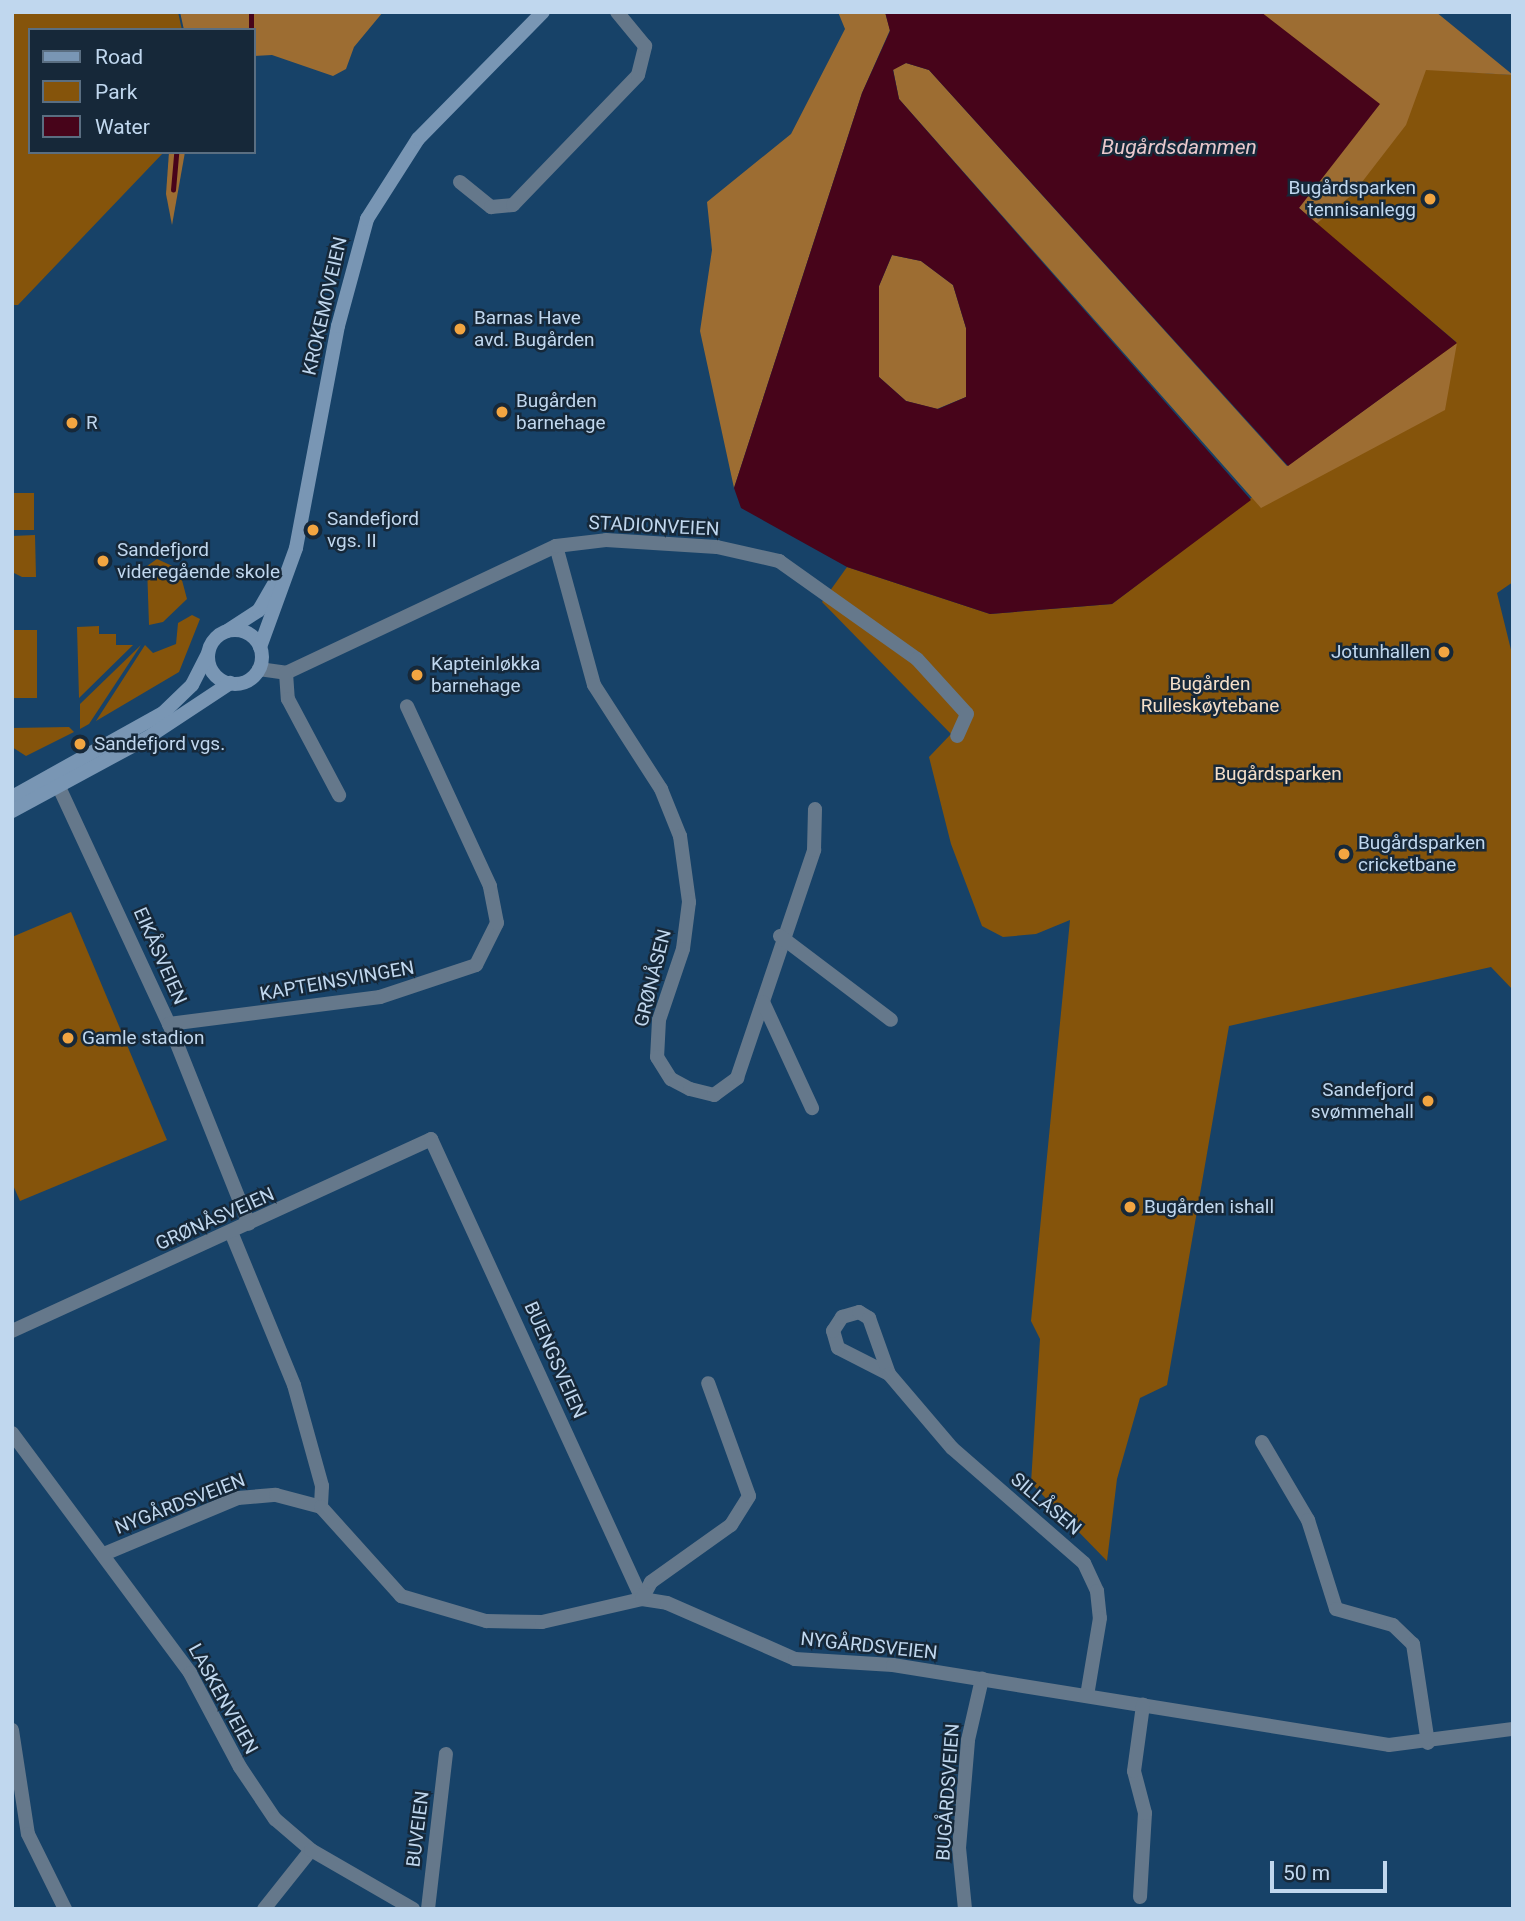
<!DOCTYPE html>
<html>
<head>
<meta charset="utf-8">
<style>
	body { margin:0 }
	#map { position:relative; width:1525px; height:1921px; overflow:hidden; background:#174268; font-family:Roboto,sans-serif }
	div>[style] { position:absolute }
	.green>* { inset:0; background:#85540b; transform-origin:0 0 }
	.forest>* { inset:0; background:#9d6d32 }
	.water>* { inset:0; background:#47041a }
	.stream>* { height:4.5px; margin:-2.25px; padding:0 2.25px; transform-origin:2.25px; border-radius:2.25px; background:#47041a }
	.minor>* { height:14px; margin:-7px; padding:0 7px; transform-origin:7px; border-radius:7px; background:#65788b }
	.tertiary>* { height:14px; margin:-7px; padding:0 7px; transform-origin:7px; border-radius:7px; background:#65788b }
	.secondary>* { height:14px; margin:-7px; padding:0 7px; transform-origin:7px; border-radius:7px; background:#7996b4 }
	.secondary>.ring { margin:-7px; padding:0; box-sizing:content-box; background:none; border:14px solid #7996b4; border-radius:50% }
	.dots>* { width:19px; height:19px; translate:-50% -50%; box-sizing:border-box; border:4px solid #162839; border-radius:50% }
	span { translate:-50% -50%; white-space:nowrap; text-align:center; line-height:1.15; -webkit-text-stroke:5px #162839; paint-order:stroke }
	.poi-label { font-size:19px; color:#c0d7ee }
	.right { translate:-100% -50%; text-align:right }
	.left { translate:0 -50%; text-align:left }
	.street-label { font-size:19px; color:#c0d7ee }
	.park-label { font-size:19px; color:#f5dfc9 }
	.water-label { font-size:21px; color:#eac9cd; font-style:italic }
	.frame { position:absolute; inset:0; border:14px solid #c0d7ee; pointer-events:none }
	.legend { position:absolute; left:28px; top:28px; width:228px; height:126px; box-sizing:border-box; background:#162839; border:2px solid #5a6e81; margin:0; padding:9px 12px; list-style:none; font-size:21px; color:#c0d7ee }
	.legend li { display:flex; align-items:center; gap:14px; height:35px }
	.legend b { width:35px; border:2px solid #5a6e81 }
	.scale { position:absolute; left:1270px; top:1861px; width:117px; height:32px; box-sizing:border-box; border:4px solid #c0d7ee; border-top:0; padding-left:9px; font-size:21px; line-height:24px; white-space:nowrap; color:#c0d7ee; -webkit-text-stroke:5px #162839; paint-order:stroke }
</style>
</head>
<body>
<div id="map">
	<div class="green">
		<i style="clip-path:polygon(12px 12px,178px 12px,182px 30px,30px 30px,30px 152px,164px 152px,18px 305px,12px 305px)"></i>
		<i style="clip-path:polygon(1426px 69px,1513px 75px,1513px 582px,1497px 593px,1513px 658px,1513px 990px,1491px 967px,1229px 1026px,1167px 1385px,1140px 1398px,1117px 1479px,1107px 1561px,1031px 1483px,1040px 1339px,1031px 1321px,1070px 920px,1036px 934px,1003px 937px,982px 926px,951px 844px,929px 757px,951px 734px,822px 602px,847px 567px,990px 614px,1112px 604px,1456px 342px,1316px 224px)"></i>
		<i style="left:12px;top:493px;width:22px;height:37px"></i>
		<i style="clip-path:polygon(35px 535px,36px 577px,22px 577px,12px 572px,12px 536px)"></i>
		<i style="clip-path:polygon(157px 559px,179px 569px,187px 599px,163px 622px,149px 625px,147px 566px)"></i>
		<i style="clip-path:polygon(192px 615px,200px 619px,179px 672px,96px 721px,145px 645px,153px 653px,176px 644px,178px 623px)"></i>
		<i style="clip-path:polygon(99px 626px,99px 634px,116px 634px,116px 645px,133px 645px,79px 698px,77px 627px)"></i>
		<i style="left:12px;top:630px;width:25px;height:68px"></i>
		<i style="clip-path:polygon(141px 645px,89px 724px,80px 729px,80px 704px)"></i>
		<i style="clip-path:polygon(69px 727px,74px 732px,26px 756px,12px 747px,12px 728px)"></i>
		<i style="clip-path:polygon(71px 912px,167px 1140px,20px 1201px,12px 1183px,12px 937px)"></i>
	</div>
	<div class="forest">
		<i style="clip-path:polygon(180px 12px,383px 12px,354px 47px,346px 69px,333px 76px,272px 55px,254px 56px,254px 30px,184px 30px)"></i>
		<i style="clip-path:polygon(838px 12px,885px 12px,890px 30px,862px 93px,734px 488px,700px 331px,712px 250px,707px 202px,791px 134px,845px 29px)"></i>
		<i style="clip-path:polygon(1261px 12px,1436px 12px,1513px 75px,1426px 70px,1406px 125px,1352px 195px,1316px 224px,1299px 208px)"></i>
		<i style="clip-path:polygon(906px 63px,929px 70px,1287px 466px,1457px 343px,1445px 410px,1261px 508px,899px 99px,893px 69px)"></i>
		<i style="clip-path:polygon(169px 152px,185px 152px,172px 225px,166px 194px)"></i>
		<i style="clip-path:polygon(892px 255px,921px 261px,953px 285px,966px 328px,966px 397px,937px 409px,906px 401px,879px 377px,879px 286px)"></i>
	</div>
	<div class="water">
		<i style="clip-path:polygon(evenodd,885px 12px,1261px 12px,1380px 104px,1299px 208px,1457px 343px,1288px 466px,929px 70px,906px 63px,893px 70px,899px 99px,1251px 500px,1112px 604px,990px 614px,847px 567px,741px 508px,734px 488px,862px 93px,890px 31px,885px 12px,892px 255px,921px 261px,953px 285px,966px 328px,966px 397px,938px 409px,906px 401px,879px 377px,879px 286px,892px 255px)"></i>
	</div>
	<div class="stream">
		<i style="left:251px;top:30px;width:18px;rotate:-90deg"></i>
		<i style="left:173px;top:190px;width:38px;rotate:-85deg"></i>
	</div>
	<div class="minor">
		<i style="left:460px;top:182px;width:40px;rotate:39deg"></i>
		<i style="left:491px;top:207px;width:22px;rotate:-5deg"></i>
		<i style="left:513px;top:205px;width:180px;rotate:-46.1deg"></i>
		<i style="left:638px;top:75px;width:30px;rotate:-76deg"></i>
		<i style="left:645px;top:46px;width:44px;rotate:-129.5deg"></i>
		<i style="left:556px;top:546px;width:144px;rotate:74.7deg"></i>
		<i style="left:594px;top:685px;width:124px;rotate:57.2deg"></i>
		<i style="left:661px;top:789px;width:51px;rotate:68deg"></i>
		<i style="left:680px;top:836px;width:67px;rotate:82.2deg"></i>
		<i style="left:689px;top:902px;width:47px;rotate:97.3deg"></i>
		<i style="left:683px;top:949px;width:75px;rotate:108.7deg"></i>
		<i style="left:659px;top:1020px;width:37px;rotate:93deg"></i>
		<i style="left:657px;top:1057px;width:26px;rotate:58deg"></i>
		<i style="left:671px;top:1079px;width:21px;rotate:28deg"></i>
		<i style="left:690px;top:1089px;width:25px;rotate:14deg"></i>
		<i style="left:714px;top:1095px;width:29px;rotate:-36deg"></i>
		<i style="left:737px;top:1078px;width:241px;rotate:-71.3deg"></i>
		<i style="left:814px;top:850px;width:41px;rotate:-88.6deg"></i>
		<i style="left:259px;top:669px;width:27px;rotate:8deg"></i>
		<i style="left:286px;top:673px;width:298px;rotate:-25.2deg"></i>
		<i style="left:556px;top:546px;width:50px;rotate:-6.8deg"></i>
		<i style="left:606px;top:540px;width:111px;rotate:3.6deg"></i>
		<i style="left:717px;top:547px;width:64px;rotate:12.7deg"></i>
		<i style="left:779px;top:561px;width:169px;rotate:35.4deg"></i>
		<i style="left:917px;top:659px;width:74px;rotate:47.7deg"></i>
		<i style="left:967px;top:714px;width:24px;rotate:114deg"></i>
		<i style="left:286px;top:673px;width:26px;rotate:86deg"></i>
		<i style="left:288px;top:699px;width:109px;rotate:62deg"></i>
		<i style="left:58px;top:785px;width:264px;rotate:65.1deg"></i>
		<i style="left:169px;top:1024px;width:215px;rotate:68.2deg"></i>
		<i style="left:780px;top:936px;width:139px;rotate:37.1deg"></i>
		<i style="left:763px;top:1002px;width:117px;rotate:65.2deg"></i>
		<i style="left:169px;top:1024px;width:213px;rotate:-7.3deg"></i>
		<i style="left:380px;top:997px;width:101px;rotate:-18.4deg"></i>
		<i style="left:476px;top:965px;width:47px;rotate:-63.4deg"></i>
		<i style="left:497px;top:923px;width:38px;rotate:-101deg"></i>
		<i style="left:490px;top:886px;width:198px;rotate:-114.8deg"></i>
		<i style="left:231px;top:1232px;width:165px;rotate:67.6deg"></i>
		<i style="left:294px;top:1385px;width:105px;rotate:74.5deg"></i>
		<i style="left:322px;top:1486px;width:21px;rotate:93deg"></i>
		<i style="left:12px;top:1331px;width:461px;rotate:-24.6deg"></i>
		<i style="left:431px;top:1139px;width:506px;rotate:65.36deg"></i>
		<i style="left:889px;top:1374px;width:57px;rotate:-153deg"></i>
		<i style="left:838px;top:1348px;width:18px;rotate:-106deg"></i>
		<i style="left:833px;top:1331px;width:17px;rotate:-57deg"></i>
		<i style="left:842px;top:1317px;width:18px;rotate:-16deg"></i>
		<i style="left:859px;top:1312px;width:12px;rotate:31deg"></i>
		<i style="left:869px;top:1318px;width:59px;rotate:70.3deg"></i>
		<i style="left:889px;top:1374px;width:97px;rotate:49.6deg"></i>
		<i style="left:952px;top:1448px;width:175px;rotate:41.1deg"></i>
		<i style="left:1084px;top:1563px;width:31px;rotate:65deg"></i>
		<i style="left:1097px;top:1591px;width:27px;rotate:84deg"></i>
		<i style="left:1100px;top:1618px;width:79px;rotate:99.5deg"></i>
		<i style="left:1262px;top:1442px;width:91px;rotate:59.5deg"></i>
		<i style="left:1308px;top:1520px;width:93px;rotate:72.5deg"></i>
		<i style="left:1336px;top:1609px;width:59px;rotate:15.7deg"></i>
		<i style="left:1393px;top:1625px;width:28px;rotate:44deg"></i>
		<i style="left:1413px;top:1644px;width:100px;rotate:81.4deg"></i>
		<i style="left:104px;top:1554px;width:145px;rotate:-22.7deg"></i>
		<i style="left:238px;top:1498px;width:38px;rotate:-5deg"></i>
		<i style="left:276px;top:1495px;width:47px;rotate:14.9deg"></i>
		<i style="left:321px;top:1507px;width:120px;rotate:48deg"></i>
		<i style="left:401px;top:1596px;width:89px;rotate:16.4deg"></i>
		<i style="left:486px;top:1621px;width:56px;rotate:1deg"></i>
		<i style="left:542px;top:1622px;width:103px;rotate:-13deg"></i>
		<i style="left:642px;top:1599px;width:25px;rotate:9deg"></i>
		<i style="left:667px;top:1603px;width:140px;rotate:23.6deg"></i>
		<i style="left:795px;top:1659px;width:98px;rotate:3.5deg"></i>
		<i style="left:893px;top:1665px;width:502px;rotate:9.16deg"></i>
		<i style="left:1389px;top:1745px;width:125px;rotate:-7.4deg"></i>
		<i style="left:642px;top:1599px;width:19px;rotate:-62deg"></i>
		<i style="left:651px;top:1582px;width:98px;rotate:-35.5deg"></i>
		<i style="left:731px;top:1525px;width:34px;rotate:-58deg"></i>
		<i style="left:749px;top:1496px;width:120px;rotate:-109.9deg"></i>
		<i style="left:12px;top:1730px;width:105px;rotate:81.3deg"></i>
		<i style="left:28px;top:1834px;width:84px;rotate:63.7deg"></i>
		<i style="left:1140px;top:1897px;width:84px;rotate:-86.6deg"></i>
		<i style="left:1145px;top:1813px;width:43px;rotate:-104.7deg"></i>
		<i style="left:1134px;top:1771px;width:67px;rotate:-82.2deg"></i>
		<i style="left:264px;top:1909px;width:75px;rotate:-51.5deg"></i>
		<i style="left:428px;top:1909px;width:156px;rotate:-83.4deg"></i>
		<i style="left:965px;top:1909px;width:61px;rotate:-95.6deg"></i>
		<i style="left:959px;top:1848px;width:108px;rotate:-85.2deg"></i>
		<i style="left:968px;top:1740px;width:63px;rotate:-77.1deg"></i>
	</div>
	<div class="tertiary">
		<i style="left:12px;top:1433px;width:299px;rotate:53.4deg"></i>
		<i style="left:190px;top:1673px;width:106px;rotate:62deg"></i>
		<i style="left:240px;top:1767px;width:63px;rotate:56.1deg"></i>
		<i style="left:275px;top:1819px;width:48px;rotate:40.7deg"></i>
		<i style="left:311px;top:1850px;width:118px;rotate:30deg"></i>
	</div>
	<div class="secondary">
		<i class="ring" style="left:208px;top:630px;width:40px;height:40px"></i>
		<i style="left:227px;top:631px;width:38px;rotate:-33deg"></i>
		<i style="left:259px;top:610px;width:39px;rotate:-60deg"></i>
		<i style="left:260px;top:647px;width:105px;rotate:-70deg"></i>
		<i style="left:296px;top:548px;width:226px;rotate:-79.3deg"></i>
		<i style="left:338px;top:326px;width:111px;rotate:-74.8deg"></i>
		<i style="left:367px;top:219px;width:95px;rotate:-57.5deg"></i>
		<i style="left:418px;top:139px;width:178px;rotate:-45.5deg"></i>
		<i style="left:12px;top:797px;width:173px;rotate:-29.1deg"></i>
		<i style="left:163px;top:713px;width:40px;rotate:-44deg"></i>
		<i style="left:192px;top:685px;width:36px;rotate:-63deg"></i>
		<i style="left:12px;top:811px;width:153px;rotate:-28.4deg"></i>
		<i style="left:147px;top:738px;width:100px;rotate:-33.5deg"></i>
	</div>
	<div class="dots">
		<i style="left:1430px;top:199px;background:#f2a541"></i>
		<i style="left:460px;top:329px;background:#f2a541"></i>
		<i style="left:502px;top:412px;background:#f2a541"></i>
		<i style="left:72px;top:423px;background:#f2a541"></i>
		<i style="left:313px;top:530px;background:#f2a541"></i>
		<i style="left:103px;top:561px;background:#f2a541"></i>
		<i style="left:1444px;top:652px;background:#f2a541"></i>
		<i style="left:417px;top:675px;background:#f2a541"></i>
		<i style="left:80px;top:744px;background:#f2a541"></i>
		<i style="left:1344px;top:854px;background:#f2a541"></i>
		<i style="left:68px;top:1038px;background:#f2a541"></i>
		<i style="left:1428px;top:1101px;background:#f2a541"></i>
		<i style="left:1130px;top:1207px;background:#f2a541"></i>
	</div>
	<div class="poi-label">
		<span class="right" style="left:1416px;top:199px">Bugårdsparken<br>tennisanlegg</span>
		<span class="left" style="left:474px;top:329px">Barnas Have<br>avd. Bugården</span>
		<span class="left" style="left:516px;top:412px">Bugården<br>barnehage</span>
		<span class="left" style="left:86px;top:423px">R</span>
		<span class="left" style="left:327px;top:530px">Sandefjord<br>vgs. II</span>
		<span class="left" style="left:117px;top:561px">Sandefjord<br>videregående skole</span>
		<span class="right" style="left:1430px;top:652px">Jotunhallen</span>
		<span class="left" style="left:431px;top:675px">Kapteinløkka<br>barnehage</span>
		<span class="left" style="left:94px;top:744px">Sandefjord vgs.</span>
		<span class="left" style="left:1358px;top:854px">Bugårdsparken<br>cricketbane</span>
		<span class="left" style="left:82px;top:1038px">Gamle stadion</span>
		<span class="right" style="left:1414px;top:1101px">Sandefjord<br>svømmehall</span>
		<span class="left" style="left:1144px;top:1207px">Bugården ishall</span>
	</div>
	<div class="street-label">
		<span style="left:325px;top:306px;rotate:-77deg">KROKEMOVEIEN</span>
		<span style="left:654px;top:526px;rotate:3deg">STADIONVEIEN</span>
		<span style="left:160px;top:956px;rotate:66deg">EIKÅSVEIEN</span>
		<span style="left:653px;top:978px;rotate:-76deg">GRØNÅSEN</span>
		<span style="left:337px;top:981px;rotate:-10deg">KAPTEINSVINGEN</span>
		<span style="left:215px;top:1219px;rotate:-24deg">GRØNÅSVEIEN</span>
		<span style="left:555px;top:1360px;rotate:66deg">BUENGSVEIEN</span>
		<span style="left:180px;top:1504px;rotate:-21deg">NYGÅRDSVEIEN</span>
		<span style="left:1046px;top:1504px;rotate:40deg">SILLÅSEN</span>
		<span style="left:869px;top:1646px;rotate:6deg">NYGÅRDSVEIEN</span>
		<span style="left:223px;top:1699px;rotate:61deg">LASKENVEIEN</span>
		<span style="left:948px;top:1792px;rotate:-86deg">BUGÅRDSVEIEN</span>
		<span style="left:418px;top:1829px;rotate:-83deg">BUVEIEN</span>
	</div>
	<div class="park-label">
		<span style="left:1210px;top:695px">Bugården<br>Rulleskøytebane</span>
		<span style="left:1278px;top:774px">Bugårdsparken</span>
	</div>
	<div class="water-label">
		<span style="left:1179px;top:147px">Bugårdsdammen</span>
	</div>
	<div class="frame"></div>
	<ul class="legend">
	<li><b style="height:9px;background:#7996b4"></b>Road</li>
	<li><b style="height:19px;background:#85540b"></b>Park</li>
	<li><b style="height:19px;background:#47041a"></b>Water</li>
	</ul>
	<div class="scale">50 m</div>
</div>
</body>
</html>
